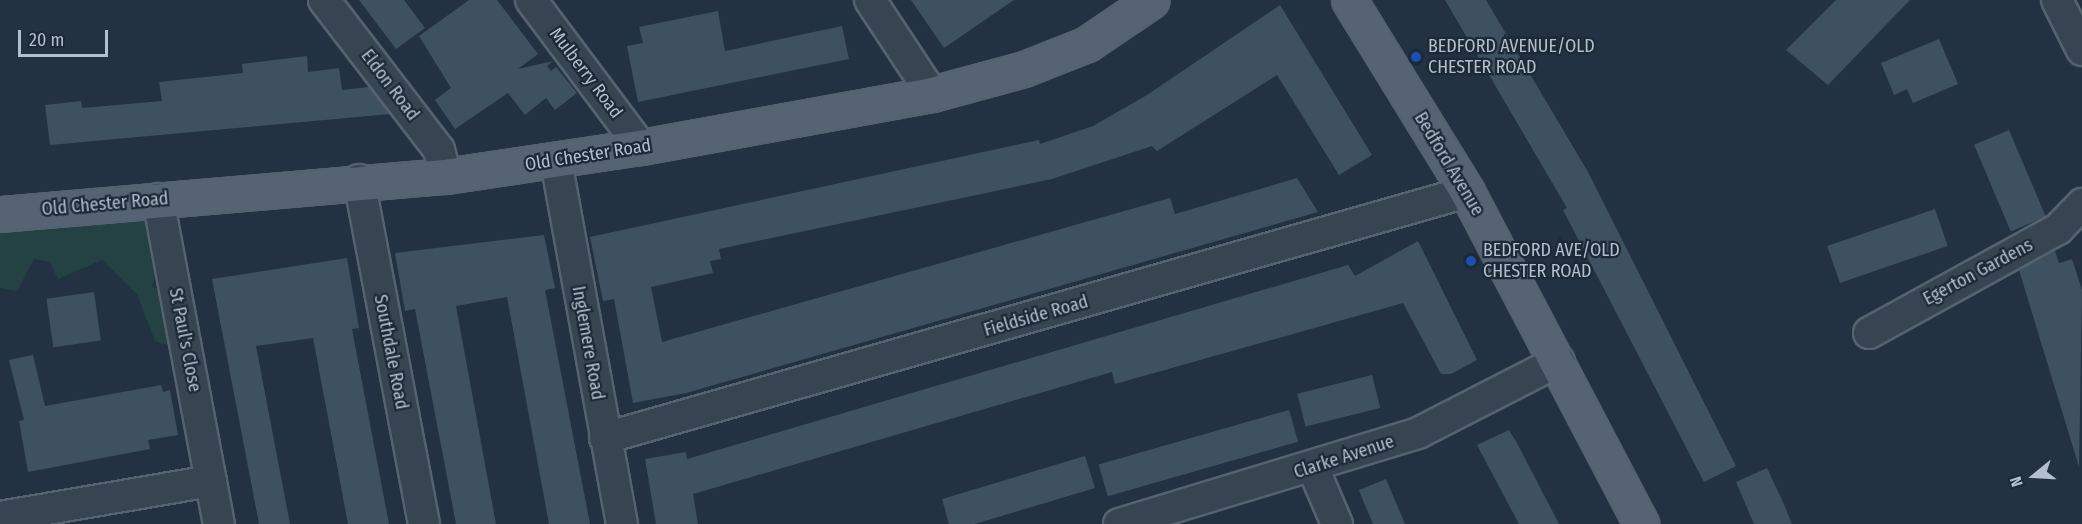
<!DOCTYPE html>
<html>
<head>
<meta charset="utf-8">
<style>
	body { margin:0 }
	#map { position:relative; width:2082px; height:524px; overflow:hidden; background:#223242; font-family:"Fira Sans Condensed",sans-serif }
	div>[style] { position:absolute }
	.green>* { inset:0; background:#244243 }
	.building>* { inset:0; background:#3e5161; transform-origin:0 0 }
	.roads { filter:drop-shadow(2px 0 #55626f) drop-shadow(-2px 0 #55626f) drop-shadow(0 2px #55626f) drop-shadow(0 -2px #55626f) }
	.minor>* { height:30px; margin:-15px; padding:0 15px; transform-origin:15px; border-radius:15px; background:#374451 }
	.major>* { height:33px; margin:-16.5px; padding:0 16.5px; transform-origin:16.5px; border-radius:16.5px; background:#556372 }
	.dots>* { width:16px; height:16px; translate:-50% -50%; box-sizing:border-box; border:3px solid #1c2937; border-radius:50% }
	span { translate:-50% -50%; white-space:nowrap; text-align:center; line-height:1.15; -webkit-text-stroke:4.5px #1c2937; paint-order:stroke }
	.poi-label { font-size:18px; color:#b3bfcc }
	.left { translate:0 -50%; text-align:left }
	.street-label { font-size:18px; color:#b3bfcc }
	.north { position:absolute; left:2004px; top:446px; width:60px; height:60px; -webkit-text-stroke:4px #1c2937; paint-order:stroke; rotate:252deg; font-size:16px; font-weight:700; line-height:24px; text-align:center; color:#b3bfcc }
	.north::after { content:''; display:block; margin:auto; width:21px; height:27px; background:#b3bfcc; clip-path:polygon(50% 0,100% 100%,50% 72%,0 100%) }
	.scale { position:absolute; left:18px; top:30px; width:90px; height:27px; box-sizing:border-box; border:3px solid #b3bfcc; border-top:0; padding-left:8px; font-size:18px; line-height:21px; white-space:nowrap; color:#b3bfcc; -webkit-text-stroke:4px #1c2937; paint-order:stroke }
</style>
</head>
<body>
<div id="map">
	<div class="green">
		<i style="clip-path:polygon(144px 215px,156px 272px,152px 287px,165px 291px,175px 348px,155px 341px,137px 294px,102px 260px,58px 279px,50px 262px,34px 259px,17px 291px,0 288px,0 232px)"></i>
	</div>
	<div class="building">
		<i style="clip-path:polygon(359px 0,404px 0,425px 28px,396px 49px)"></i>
		<i style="clip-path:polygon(469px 0,497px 0,538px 54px,518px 69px,553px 61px,547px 66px,551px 71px,556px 67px,577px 93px,555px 110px,546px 98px,525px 115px,508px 93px,455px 129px,435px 100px,451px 88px,419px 36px)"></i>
		<i style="clip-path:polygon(911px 0,1014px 0,944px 48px)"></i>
		<i style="clip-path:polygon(1445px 0,1486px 0,1588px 172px,1736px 466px,1704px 482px,1563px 210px,1567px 208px)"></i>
		<i style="clip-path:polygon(1836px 0,1910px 0,1828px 85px,1786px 50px)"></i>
		<i style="clip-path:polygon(1280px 5px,1372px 155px,1339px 175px,1277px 75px,1157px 151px,1152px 146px,1052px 179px,719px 249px,721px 259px,710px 261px,713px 273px,651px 287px,662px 342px,1170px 198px,1175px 214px,1297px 178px,1318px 212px,686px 393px,633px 403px,614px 299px,603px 301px,590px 237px,1039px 140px,1040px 144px,1093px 126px,1147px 95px)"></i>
		<i style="clip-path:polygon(718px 11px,725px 51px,842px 26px,849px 59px,638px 102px,627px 46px,643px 43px,639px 27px)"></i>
		<i style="clip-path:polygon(1939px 39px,1958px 84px,1913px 103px,1907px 89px,1894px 95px,1881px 63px)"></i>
		<i style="clip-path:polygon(307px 56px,308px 72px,339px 68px,342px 90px,369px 87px,390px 114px,50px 145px,45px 105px,81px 101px,82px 108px,162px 101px,159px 82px,243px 73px,242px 64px)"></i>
		<i style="left:2009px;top:130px;width:94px;height:38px;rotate:67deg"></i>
		<i style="left:1935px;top:209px;width:39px;height:114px;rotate:71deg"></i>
		<i style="clip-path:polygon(544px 235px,555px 288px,545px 290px,590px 524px,549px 524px,507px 297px,456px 306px,496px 524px,456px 524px,415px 309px,405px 311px,395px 253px)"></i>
		<i style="clip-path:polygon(1418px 241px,1477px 360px,1451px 374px,1441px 374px,1403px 303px,1115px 384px,1112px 372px,693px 494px,698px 524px,656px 524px,645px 459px,686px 452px,687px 459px,1348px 265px,1355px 276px)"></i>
		<i style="clip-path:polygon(2055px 251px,2059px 263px,2072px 259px,2082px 290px,2079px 467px,2019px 270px)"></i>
		<i style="clip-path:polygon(347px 258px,359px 328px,352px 329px,389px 524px,348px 524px,313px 338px,256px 346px,290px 524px,259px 524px,212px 279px)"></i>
		<i style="left:94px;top:292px;width:49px;height:48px;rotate:82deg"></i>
		<i style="clip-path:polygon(33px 355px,45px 406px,161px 385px,163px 392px,170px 390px,178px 435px,148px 440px,150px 449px,28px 472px,19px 421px,24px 420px,9px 360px)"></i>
		<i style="left:1372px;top:375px;width:34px;height:77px;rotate:76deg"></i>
		<i style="left:1289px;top:410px;width:33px;height:198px;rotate:74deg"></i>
		<i style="clip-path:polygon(1509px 430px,1517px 443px,1559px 524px,1519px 524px,1477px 445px)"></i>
		<i style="clip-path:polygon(1085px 456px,1095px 488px,975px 524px,949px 524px,942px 499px)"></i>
		<i style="clip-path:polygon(1767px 468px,1783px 502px,1792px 524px,1754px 524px,1736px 482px)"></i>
		<i style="clip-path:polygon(1386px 479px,1405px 524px,1373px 524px,1364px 503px,1359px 490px)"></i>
	</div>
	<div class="roads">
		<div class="minor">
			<i style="left:324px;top:0;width:189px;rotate:52.5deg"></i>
			<i style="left:439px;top:150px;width:27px;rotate:75deg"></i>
			<i style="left:531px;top:0;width:184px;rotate:53.2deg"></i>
			<i style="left:870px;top:0;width:113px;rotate:56.6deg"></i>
			<i style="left:2057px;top:0;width:56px;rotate:63.4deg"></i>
			<i style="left:556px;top:161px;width:369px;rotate:79.7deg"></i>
			<i style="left:359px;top:180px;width:350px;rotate:79.3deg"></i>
			<i style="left:158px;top:199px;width:331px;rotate:79.4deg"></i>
			<i style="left:1869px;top:333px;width:216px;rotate:-28.8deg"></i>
			<i style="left:2058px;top:229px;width:35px;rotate:-46deg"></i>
			<i style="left:605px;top:438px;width:896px;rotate:-15.93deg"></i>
			<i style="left:1313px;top:468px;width:61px;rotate:66.8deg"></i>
			<i style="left:0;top:517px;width:214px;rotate:-9.7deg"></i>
			<i style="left:1119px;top:524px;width:313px;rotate:-16.9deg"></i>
			<i style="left:1418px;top:433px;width:158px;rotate:-27.1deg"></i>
		</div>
		<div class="major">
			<i style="left:1349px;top:0;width:225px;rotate:58.4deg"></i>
			<i style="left:1467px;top:192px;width:375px;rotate:62.3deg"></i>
			<i style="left:0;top:214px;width:448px;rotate:-4.9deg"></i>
			<i style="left:446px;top:176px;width:197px;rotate:-8.5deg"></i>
			<i style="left:641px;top:147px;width:296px;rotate:-10.3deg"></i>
			<i style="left:932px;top:94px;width:95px;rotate:-15.2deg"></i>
			<i style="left:1024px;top:69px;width:68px;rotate:-21.6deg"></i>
			<i style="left:1087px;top:44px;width:78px;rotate:-34.1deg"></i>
		</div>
	</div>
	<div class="dots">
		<i style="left:1416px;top:57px;background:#1a4fb4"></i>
		<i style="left:1471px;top:261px;background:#1a4fb4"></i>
	</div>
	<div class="poi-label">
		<span class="left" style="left:1428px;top:57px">BEDFORD AVENUE/OLD<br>CHESTER ROAD</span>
		<span class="left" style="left:1483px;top:261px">BEDFORD AVE/OLD<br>CHESTER ROAD</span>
	</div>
	<div class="street-label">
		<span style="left:586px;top:73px;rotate:53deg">Mulberry Road</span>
		<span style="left:390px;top:85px;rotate:53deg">Eldon Road</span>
		<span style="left:588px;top:155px;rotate:-9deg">Old Chester Road</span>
		<span style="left:1449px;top:164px;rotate:59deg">Bedford Avenue</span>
		<span style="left:105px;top:204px;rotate:-5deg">Old Chester Road</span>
		<span style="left:1978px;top:272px;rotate:-28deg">Egerton Gardens</span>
		<span style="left:1036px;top:316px;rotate:-16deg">Fieldside Road</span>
		<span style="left:185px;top:340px;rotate:79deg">St Paul's Close</span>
		<span style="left:588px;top:343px;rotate:80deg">Inglemere Road</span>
		<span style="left:391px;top:352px;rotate:79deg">Southdale Road</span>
		<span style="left:1344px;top:457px;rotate:-18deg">Clarke Avenue</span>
	</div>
	<div class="north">N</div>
	<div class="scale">20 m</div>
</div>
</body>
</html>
